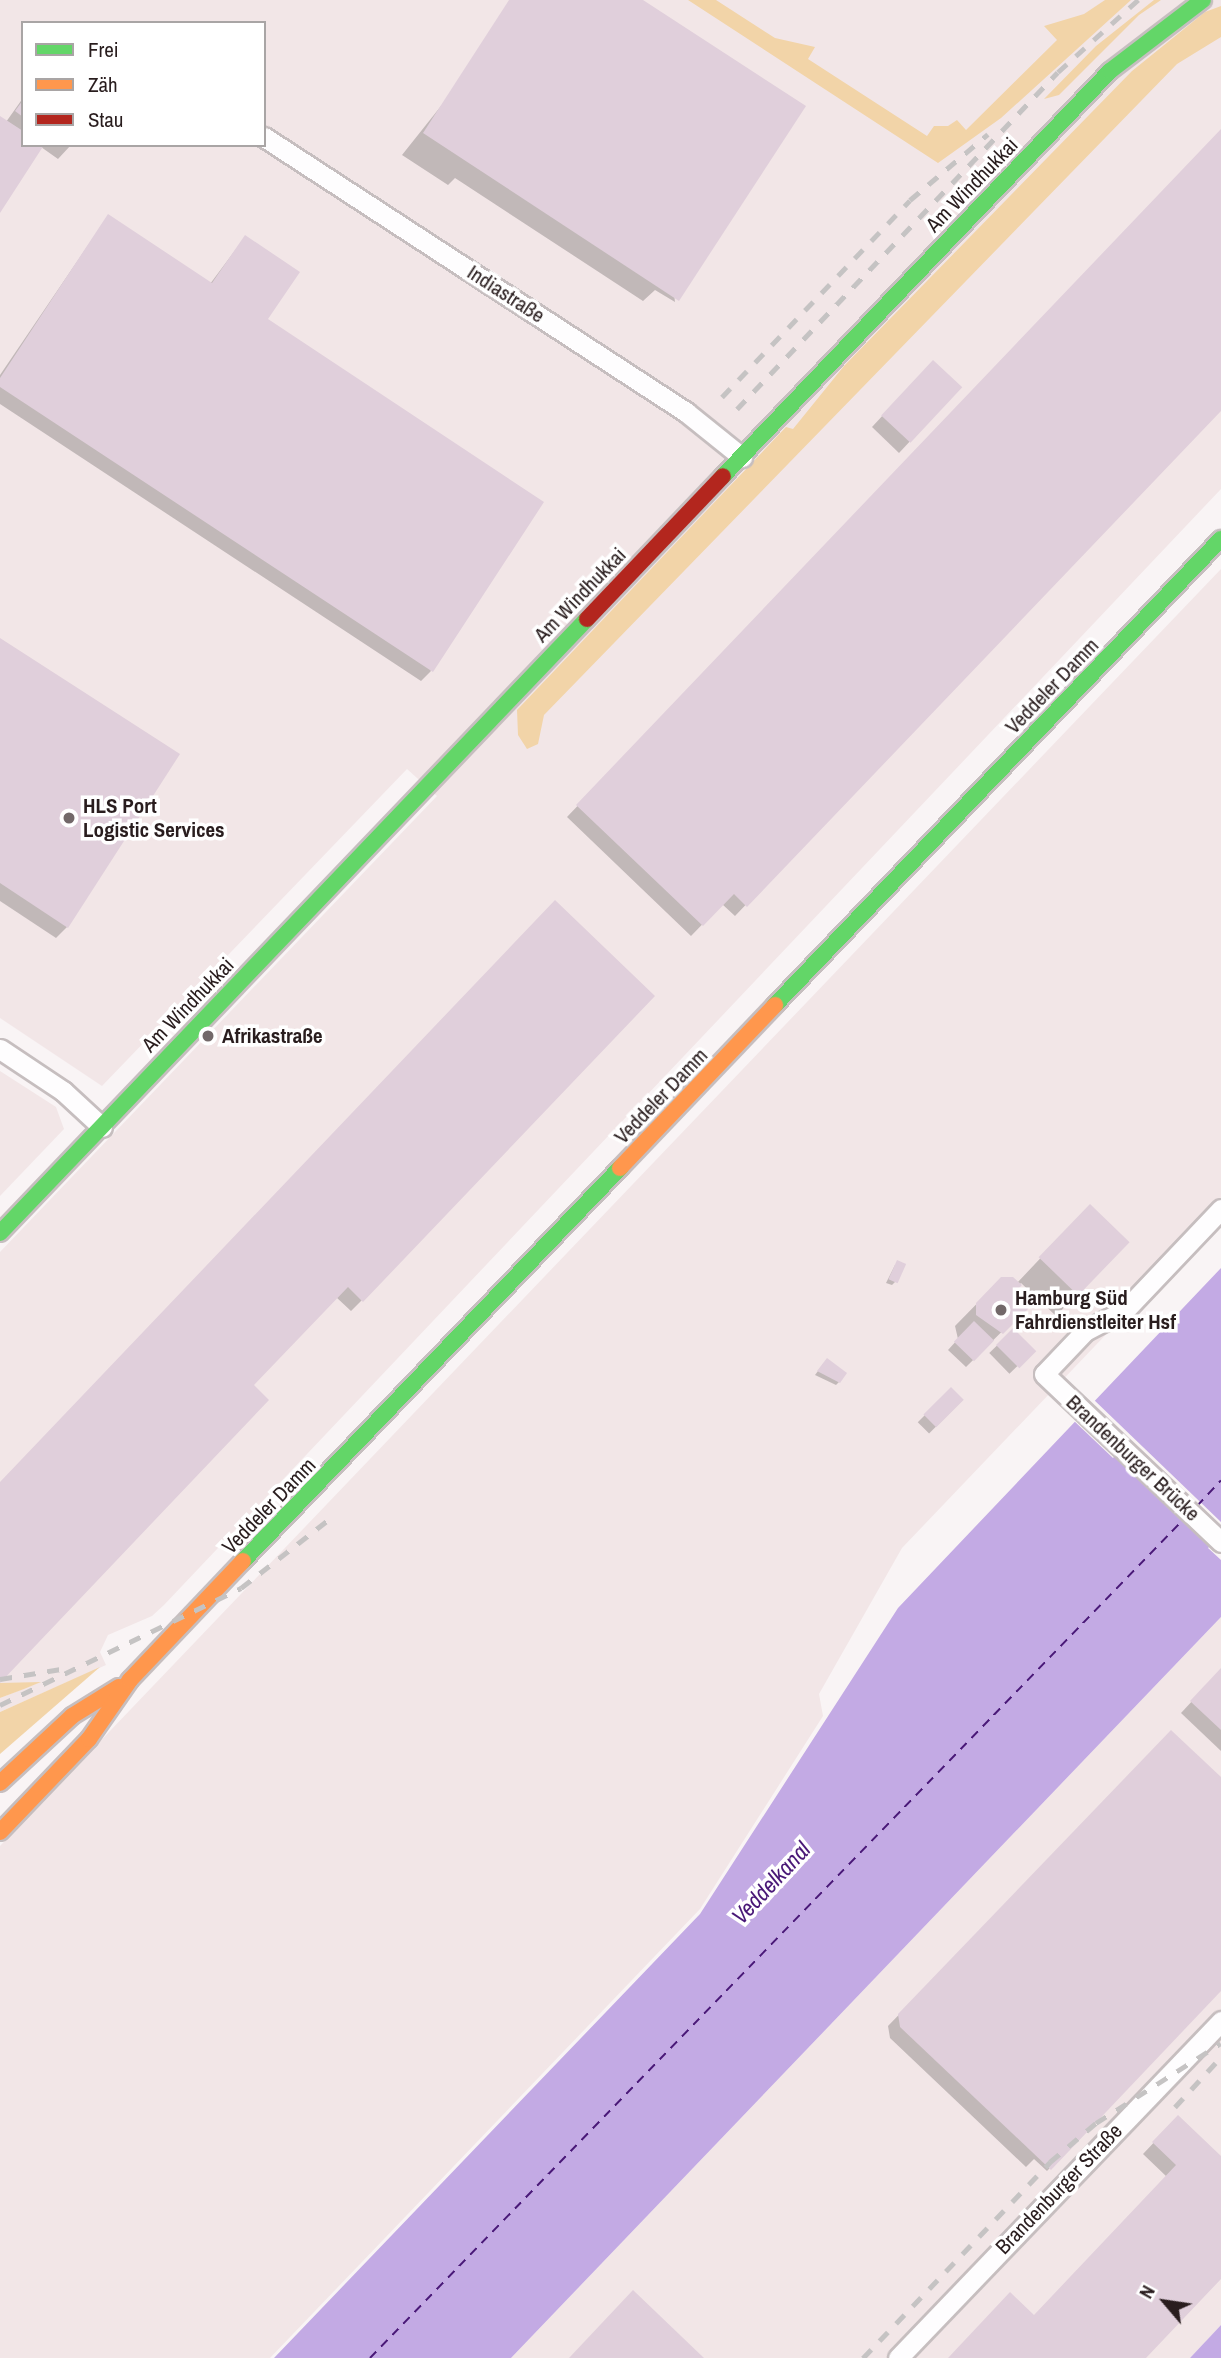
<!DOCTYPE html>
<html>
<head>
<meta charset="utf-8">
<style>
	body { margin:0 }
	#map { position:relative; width:1221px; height:2358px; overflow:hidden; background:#f9f4f5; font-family:"Archivo Narrow",sans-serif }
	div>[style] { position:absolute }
	.built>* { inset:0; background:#f2e6e7 }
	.green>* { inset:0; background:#f2d4a8 }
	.water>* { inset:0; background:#c3aae4 }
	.pier>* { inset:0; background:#f9f4f5 }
	.shadow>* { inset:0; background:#0003; transform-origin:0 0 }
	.ferry>* { height:2px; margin-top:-1px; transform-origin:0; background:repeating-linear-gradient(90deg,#491877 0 9px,transparent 0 16px) }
	.building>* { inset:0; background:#e0cfdb; transform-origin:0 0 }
	.roads { filter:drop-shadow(2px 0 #c6bebf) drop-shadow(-2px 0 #c6bebf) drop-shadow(0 2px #c6bebf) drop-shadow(0 -2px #c6bebf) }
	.street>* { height:19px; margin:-9.5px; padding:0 9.5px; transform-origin:9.5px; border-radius:9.5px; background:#fefdfe }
	.fast>* { height:16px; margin:-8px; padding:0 8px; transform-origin:8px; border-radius:8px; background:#63d668 }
	.slow>* { height:16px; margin:-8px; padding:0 8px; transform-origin:8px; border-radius:8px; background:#ff974d }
	.jam>* { height:16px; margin:-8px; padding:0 8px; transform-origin:8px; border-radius:8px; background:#b3261e }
	.rail>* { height:5px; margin-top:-2.5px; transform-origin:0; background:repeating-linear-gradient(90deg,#c5c3c3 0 12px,transparent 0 24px) }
	.dots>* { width:19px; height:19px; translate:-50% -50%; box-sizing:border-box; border:4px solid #fff; border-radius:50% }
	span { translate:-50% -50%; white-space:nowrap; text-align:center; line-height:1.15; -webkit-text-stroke:7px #fff; paint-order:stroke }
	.street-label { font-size:21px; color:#291d1e }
	.poi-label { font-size:21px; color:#291d1e; font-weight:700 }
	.left { translate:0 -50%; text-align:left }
	.water-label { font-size:23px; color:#491877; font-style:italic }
	.legend { position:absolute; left:21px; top:21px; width:245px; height:126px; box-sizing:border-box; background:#fff; border:2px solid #a9a5a5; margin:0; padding:9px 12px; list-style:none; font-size:21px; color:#291d1e }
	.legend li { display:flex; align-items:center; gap:14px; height:35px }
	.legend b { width:35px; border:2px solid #a9a5a5 }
	.north { position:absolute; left:1130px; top:2267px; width:70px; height:70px; -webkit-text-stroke:5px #fff; paint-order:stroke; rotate:299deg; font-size:19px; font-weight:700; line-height:28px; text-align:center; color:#291d1e }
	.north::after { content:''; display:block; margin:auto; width:24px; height:32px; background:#291d1e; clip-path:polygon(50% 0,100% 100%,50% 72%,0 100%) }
</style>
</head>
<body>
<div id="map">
	<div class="built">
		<i style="clip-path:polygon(evenodd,0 0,1221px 0,1221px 489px,164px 1605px,152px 1616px,108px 1635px,100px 1652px,106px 1665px,0 1712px,0 1698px,38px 1683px,0 1683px,0 1252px,437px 796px,407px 769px,102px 1086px,0 1018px,0 0,23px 23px,264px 23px,264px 145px,23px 145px,23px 23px)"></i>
		<i style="clip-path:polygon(1221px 569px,1221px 1214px,902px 1548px,819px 1694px,823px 1716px,700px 1909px,270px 2358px,0 2358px,0 1846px)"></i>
		<i style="clip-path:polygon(0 1071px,56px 1107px,64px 1129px,0 1196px)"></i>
		<i style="clip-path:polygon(1221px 1617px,1221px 2325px,1190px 2358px,511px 2358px)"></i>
	</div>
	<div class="green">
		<i style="clip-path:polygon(688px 0,716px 0,775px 38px,815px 47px,808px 59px,927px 136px,934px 126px,948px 126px,957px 120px,966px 130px,1057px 40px,1044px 26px,1084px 14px,1105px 0,1131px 0,1001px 118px,938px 163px)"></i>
		<i style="clip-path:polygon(1154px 0,1161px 0,1139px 15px,1059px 95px,1044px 99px,1096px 46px)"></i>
		<i style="clip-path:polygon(1221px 6px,1221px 37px,1177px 64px,544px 715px,538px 744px,527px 749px,518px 735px,517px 710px,786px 427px,793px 429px,844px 366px,1132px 71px,1205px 12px)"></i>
		<i style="clip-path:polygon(100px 1667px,0 1754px,0 1712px)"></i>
		<i style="clip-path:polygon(41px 1682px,24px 1689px,0 1698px,0 1683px)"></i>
	</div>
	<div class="water">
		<i style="clip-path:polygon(1221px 1268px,1221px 1617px,511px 2358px,274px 2358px,700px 1914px,898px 1608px)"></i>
		<i style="clip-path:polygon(1221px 2325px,1221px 2358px,1190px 2358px)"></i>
	</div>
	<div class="pier">
		<i style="clip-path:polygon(1092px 1398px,1221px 1522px,1221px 1560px,1208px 1548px,1214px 1542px,1119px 1451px,1113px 1458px,1072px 1419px)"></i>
	</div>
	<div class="shadow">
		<i style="clip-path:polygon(510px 0,640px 0,675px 302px,655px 290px,643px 301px,455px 178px,448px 185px,402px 155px,445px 101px)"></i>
		<i style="clip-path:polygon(23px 98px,23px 145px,71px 145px,58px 159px,41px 147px,0 210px,0 118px,6px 122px)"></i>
		<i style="clip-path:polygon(1221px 131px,1221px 408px,735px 916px,722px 904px,691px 936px,567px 817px)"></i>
		<i style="clip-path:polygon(108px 216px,210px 284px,245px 237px,265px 320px,431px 671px,421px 681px,0 404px,0 375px)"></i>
		<i style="clip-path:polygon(922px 373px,960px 388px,899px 453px,872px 427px)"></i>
		<i style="clip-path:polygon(0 640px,67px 927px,56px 938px,0 901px)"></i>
		<i style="clip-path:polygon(544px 913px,362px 1300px,351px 1311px,336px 1297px,251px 1385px,0 1680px,0 1484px)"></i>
		<i style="clip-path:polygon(1069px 1228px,1127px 1242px,1056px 1316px,1021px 1283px,1014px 1290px,1029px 1305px,966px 1367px,948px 1350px,958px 1339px,955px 1326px,1001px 1279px,1017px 1283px)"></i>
		<i style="clip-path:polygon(895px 1265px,895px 1282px,892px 1285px,886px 1283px)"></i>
		<i style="left:1013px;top:1330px;width:29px;height:33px;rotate:46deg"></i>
		<i style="clip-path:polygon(824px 1363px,839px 1382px,836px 1385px,815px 1375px)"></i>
		<i style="left:951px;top:1389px;width:16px;height:47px;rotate:45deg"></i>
		<i style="clip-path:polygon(1221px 1670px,1221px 1751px,1181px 1713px)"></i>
		<i style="clip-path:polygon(1171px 1733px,1221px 1779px,1221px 1988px,1047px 2171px,1034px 2159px,1026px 2167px,890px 2038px,888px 2026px)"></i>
		<i style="clip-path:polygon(1178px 2117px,1221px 2158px,1221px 2276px,1143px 2358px,950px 2358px,1034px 2317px,1167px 2177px,1143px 2154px)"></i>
	</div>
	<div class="ferry">
		<i style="left:1197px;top:1506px;width:35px;rotate:-47deg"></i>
		<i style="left:370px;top:2358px;width:1168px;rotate:-45.87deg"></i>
	</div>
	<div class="building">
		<i style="clip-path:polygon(509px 0,643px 0,806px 106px,679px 301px,423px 133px)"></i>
		<i style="clip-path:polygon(23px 100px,23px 117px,15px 111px)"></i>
		<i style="clip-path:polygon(0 116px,23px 131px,23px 145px,44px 145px,0 213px)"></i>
		<i style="clip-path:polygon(1221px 129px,1221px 411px,747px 907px,734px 894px,703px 926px,576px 805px)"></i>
		<i style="clip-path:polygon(108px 214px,212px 283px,245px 235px,300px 272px,268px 319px,544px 502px,433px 672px,0 387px,0 378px)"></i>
		<i style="left:933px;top:360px;width:40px;height:76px;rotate:43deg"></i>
		<i style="clip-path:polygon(0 638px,180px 754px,68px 928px,0 883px)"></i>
		<i style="clip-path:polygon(555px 900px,655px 996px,363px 1302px,348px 1287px,254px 1385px,269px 1400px,0 1683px,0 1482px)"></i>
		<i style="left:1090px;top:1204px;width:55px;height:74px;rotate:44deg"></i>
		<i style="left:897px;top:1260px;width:10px;height:21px;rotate:24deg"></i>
		<i style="clip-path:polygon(1001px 1277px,1013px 1277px,1022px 1285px,1017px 1290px,1032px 1305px,1003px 1334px,976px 1315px,976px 1303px)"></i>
		<i style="left:974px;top:1321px;width:28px;height:29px;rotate:44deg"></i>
		<i style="left:1013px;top:1328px;width:33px;height:24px;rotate:45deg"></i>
		<i style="clip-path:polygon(827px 1358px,847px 1373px,840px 1383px,817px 1371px)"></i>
		<i style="left:951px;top:1387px;width:18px;height:39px;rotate:45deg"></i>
		<i style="clip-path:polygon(1221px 1668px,1221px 1730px,1190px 1701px)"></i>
		<i style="clip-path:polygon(1171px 1730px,1221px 1777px,1221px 1991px,1051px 2170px,900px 2027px,898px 2014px)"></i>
		<i style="clip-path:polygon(1178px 2115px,1221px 2156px,1221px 2279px,1146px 2358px,948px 2358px,1010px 2292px,1034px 2315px,1176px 2165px,1152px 2142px)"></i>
		<i style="clip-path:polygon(633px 2290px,704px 2358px,569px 2358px)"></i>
	</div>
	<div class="roads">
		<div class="street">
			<i style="left:264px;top:137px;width:504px;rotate:33.09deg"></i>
			<i style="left:686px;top:412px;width:72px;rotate:38.8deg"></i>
			<i style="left:0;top:1049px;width:76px;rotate:33.7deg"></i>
			<i style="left:63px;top:1091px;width:53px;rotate:42.7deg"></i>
			<i style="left:1221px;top:1209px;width:139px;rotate:133.5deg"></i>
			<i style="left:1125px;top:1310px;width:45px;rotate:152.3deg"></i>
			<i style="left:1085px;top:1331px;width:59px;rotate:133.6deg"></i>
			<i style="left:1044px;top:1374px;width:244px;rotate:43.5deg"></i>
			<i style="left:898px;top:2358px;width:467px;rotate:-46.2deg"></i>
		</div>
		<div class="fast">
			<i style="left:723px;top:476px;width:560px;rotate:-46.3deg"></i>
			<i style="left:1110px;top:71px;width:117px;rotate:-37.4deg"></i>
			<i style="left:775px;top:1005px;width:645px;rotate:-46.26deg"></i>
			<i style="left:0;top:1233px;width:849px;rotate:-46.29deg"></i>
			<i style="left:243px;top:1561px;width:545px;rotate:-46.19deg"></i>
		</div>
		<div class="slow">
			<i style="left:620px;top:1168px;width:225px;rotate:-46.4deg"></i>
			<i style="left:0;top:1783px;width:98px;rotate:-42.9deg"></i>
			<i style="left:72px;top:1716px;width:55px;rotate:-31.7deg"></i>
			<i style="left:0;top:1832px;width:129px;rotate:-46.3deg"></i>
			<i style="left:89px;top:1739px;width:72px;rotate:-55.2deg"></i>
			<i style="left:130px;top:1680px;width:164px;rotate:-46.5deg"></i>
		</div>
		<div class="jam">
			<i style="left:587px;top:619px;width:197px;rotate:-46.4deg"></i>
		</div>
	</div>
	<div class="rail">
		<i style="left:722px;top:397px;width:272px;rotate:-46.3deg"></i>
		<i style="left:910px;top:200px;width:102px;rotate:-40.2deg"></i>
		<i style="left:737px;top:409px;width:465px;rotate:-46.4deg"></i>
		<i style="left:1058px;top:72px;width:108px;rotate:-42deg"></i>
		<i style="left:0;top:1679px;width:68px;rotate:-9.3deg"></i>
		<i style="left:0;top:1705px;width:268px;rotate:-25.9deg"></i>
		<i style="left:241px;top:1588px;width:117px;rotate:-38deg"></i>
		<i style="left:1175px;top:2107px;width:68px;rotate:-47.4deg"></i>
		<i style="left:863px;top:2358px;width:271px;rotate:-46.3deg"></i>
		<i style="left:1050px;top:2162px;width:60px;rotate:-40.3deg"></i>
		<i style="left:1096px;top:2123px;width:148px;rotate:-32.6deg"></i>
	</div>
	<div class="dots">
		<i style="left:69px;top:818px;background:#726869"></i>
		<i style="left:208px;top:1036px;background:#726869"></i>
		<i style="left:1001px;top:1310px;background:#726869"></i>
	</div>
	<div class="street-label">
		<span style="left:972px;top:185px;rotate:-46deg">Am Windhukkai</span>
		<span style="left:506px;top:294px;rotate:33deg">Indiastraße</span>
		<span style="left:580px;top:595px;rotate:-46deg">Am Windhukkai</span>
		<span style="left:1052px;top:686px;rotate:-46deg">Veddeler Damm</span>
		<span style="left:188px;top:1005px;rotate:-46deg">Am Windhukkai</span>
		<span style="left:661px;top:1096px;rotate:-46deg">Veddeler Damm</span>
		<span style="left:1133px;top:1458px;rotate:43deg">Brandenburger Brücke</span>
		<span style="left:269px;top:1506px;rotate:-46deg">Veddeler Damm</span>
		<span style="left:1059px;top:2189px;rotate:-46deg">Brandenburger Straße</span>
	</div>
	<div class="poi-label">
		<span class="left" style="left:83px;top:818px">HLS Port<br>Logistic Services</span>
		<span class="left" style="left:222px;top:1036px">Afrikastraße</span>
		<span class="left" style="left:1015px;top:1310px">Hamburg Süd<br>Fahrdienstleiter Hsf</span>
	</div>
	<div class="water-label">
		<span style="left:771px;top:1883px;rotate:-47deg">Veddelkanal</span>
	</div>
	<ul class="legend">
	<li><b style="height:9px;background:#63d668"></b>Frei</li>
	<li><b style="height:9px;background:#ff974d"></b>Zäh</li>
	<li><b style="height:9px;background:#b3261e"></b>Stau</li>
	</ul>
	<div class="north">N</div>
</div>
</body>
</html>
